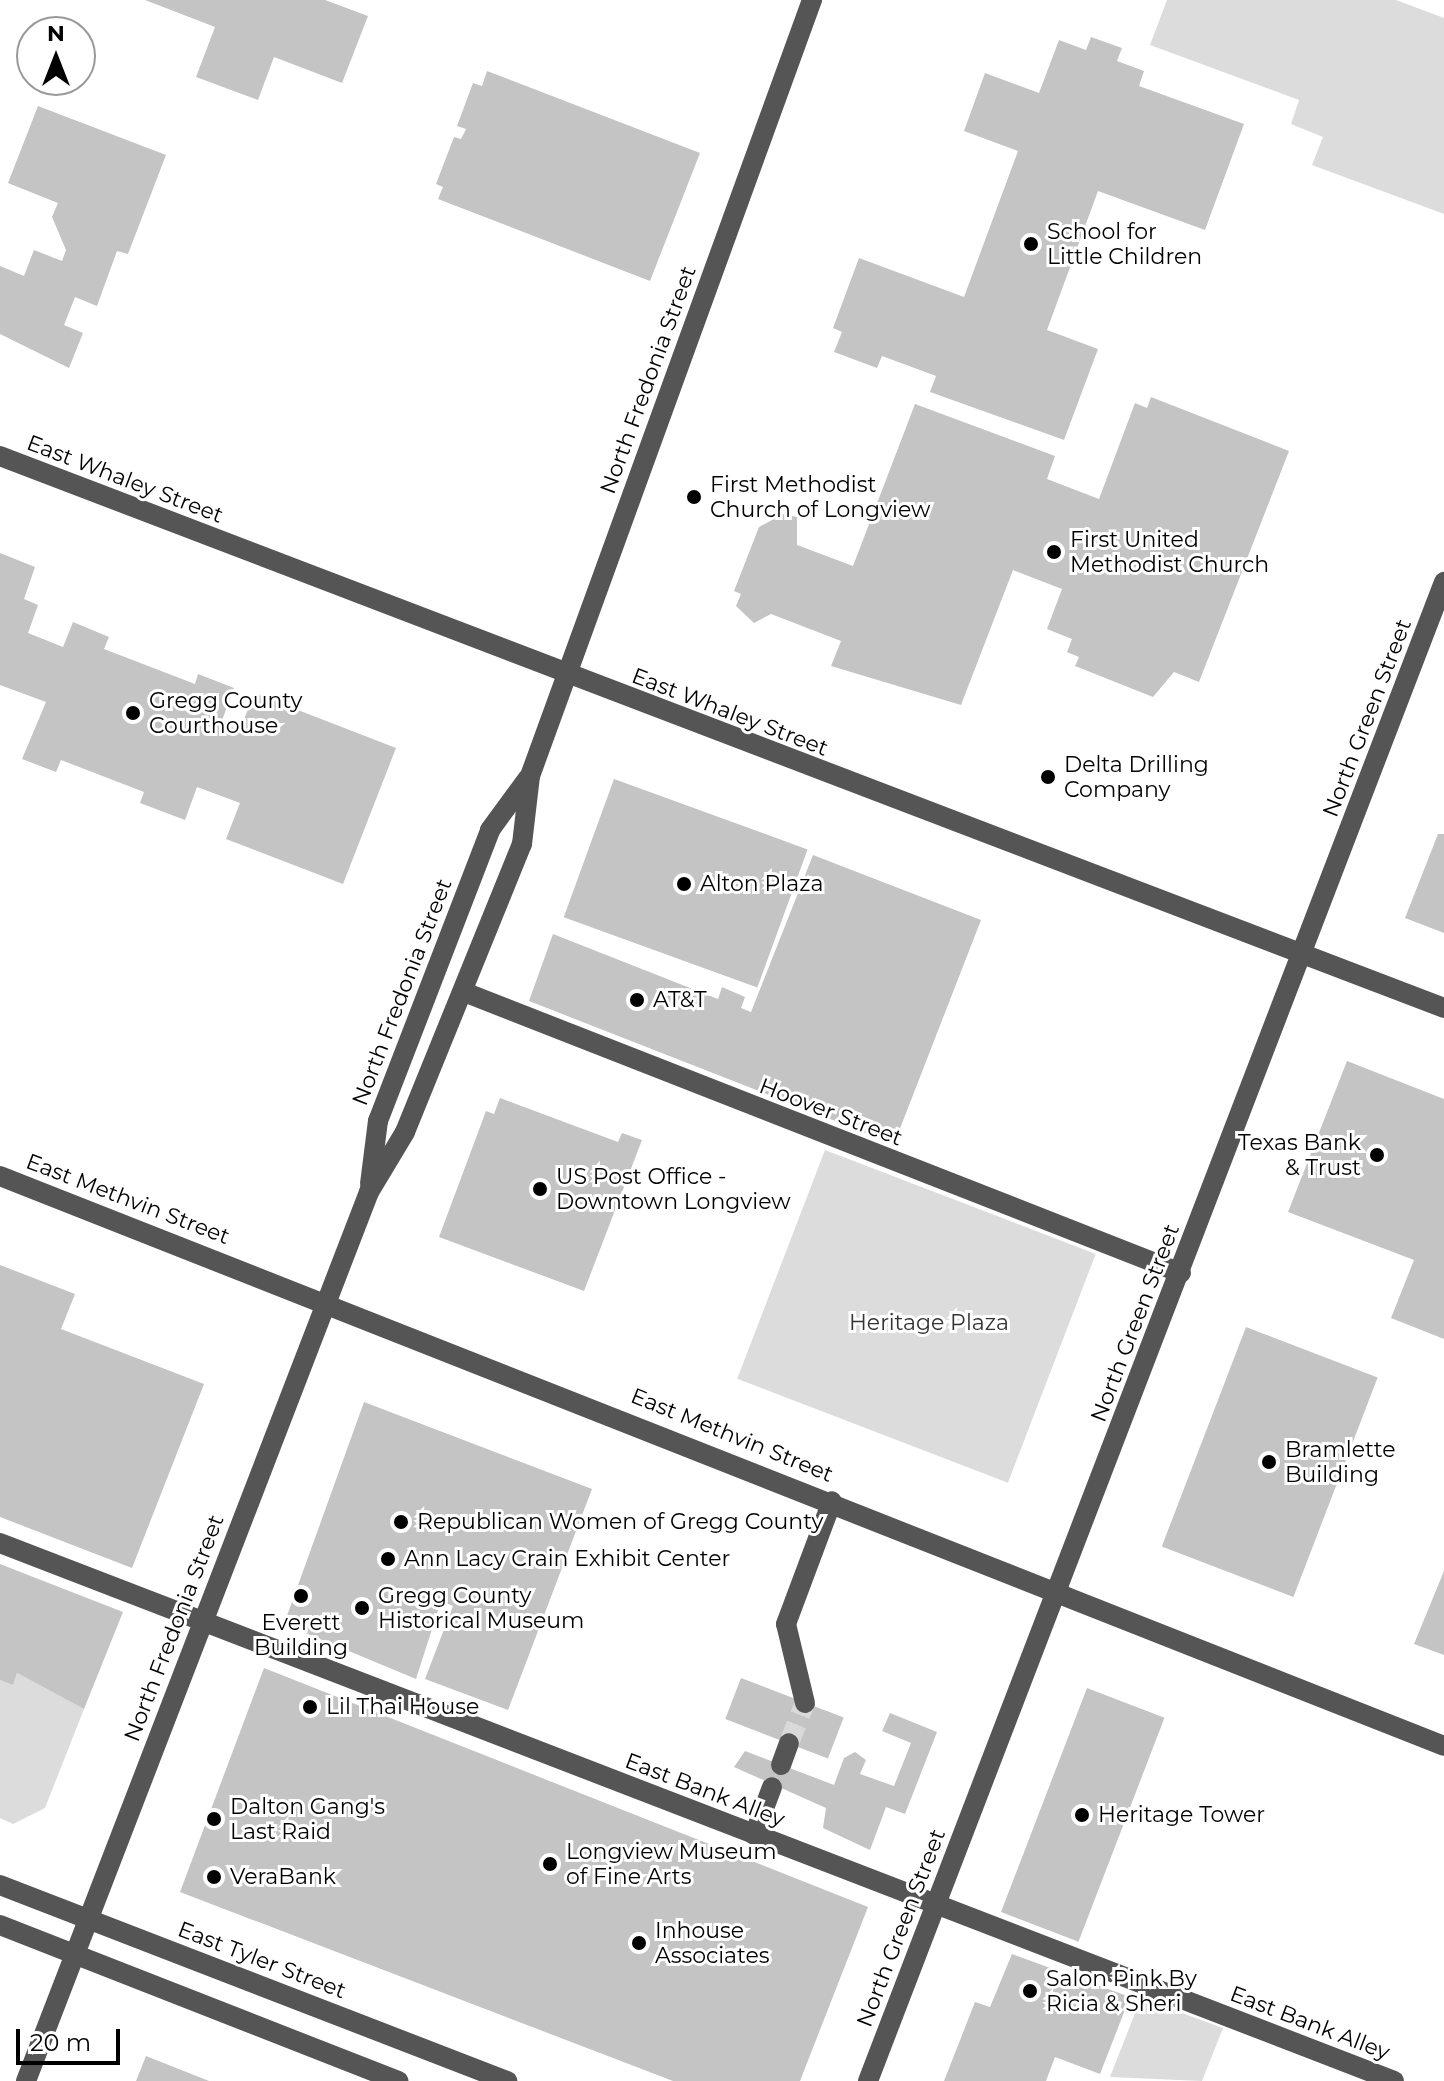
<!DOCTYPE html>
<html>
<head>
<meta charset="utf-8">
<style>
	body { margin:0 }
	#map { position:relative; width:1444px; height:2081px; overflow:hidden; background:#fff; font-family:Montserrat,sans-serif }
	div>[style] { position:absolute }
	.green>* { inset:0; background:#dcdcdc; transform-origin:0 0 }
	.building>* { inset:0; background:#c4c4c4; transform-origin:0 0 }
	.minor-tunnel>* { height:20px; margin-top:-10px; transform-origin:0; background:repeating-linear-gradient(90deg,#d9d9d9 0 20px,transparent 0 30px) }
	.minor>* { height:20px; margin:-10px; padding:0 10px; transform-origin:10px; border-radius:10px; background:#555 }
	.dots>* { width:22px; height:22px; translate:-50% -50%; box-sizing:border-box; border:4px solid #fff; border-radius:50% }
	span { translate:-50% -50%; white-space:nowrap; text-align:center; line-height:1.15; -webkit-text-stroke:6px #fff; paint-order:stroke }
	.poi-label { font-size:22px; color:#000 }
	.left { translate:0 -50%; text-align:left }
	.right { translate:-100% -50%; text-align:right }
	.street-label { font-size:22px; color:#000 }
	.park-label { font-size:22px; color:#333 }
	.north { position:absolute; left:16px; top:16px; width:80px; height:80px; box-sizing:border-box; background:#fff; border:2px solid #999; border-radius:50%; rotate:0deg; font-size:22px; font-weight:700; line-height:32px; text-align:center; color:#000 }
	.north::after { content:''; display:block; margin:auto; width:28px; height:36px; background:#000; clip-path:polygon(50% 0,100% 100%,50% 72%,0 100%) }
	.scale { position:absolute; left:16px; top:2029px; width:104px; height:36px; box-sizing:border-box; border:4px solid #000; border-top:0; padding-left:10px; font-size:24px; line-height:28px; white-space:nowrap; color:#000; -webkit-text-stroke:6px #fff; paint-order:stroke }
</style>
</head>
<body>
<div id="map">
	<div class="green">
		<i style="clip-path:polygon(1167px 0,1396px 0,1444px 18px,1444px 214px,1312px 165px,1323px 137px,1291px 124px,1299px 100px,1150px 45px)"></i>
		<i style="left:825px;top:1150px;width:290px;height:245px;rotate:21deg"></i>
		<i style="clip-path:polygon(17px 1673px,84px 1709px,45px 1808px,13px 1824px,0 1818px,0 1680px,13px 1684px)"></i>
		<i style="clip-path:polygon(1141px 1998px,1223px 2028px,1202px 2081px,1110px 2077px)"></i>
	</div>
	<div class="building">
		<i style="clip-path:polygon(145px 0,325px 0,368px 16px,342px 83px,274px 57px,258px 100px,196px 77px,215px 27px)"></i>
		<i style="clip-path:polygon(1091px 37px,1122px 48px,1117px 61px,1144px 71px,1139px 86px,1244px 124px,1205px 230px,1098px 191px,1047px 330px,1098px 349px,1064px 440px,930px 392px,936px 376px,882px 356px,877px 368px,834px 352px,842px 332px,833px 328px,859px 258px,964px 297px,1018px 151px,964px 131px,985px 73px,1039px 93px,1059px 40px,1086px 50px)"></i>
		<i style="clip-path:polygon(487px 71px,700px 153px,650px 281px,438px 199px,443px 187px,436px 184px,454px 137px,461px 139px,466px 129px,457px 126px,473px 83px,482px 86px)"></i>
		<i style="clip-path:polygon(38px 106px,166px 155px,128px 254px,117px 251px,97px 306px,75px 297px,64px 325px,83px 333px,69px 368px,0 334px,0 266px,24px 276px,34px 250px,62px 261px,66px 250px,52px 217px,58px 203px,8px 183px)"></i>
		<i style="clip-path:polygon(1151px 397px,1289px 451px,1199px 682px,1174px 672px,1153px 697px,1075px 666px,1079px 657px,1067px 652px,1072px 639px,1047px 629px,1062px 589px,1013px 570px,961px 705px,831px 666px,841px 641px,771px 614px,754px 623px,736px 606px,741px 594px,734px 591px,759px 527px,783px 514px,797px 517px,797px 545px,853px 566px,915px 404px,1055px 456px,1047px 479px,1099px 499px,1135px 403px,1147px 408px)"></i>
		<i style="clip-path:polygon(0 553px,35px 567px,24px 599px,38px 605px,28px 633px,63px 647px,73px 622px,109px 637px,104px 649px,195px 684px,198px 674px,234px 688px,221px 723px,240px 730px,254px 693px,396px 748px,343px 884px,226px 839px,240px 803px,197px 787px,185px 820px,140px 803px,144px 792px,61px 760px,56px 772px,22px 759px,46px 702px,0 685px)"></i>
		<i style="left:614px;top:779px;width:206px;height:147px;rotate:20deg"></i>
		<i style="clip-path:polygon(1438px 834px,1444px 834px,1444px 933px,1405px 918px)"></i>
		<i style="clip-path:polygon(813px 855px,981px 920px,894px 1144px,529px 1001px,553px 934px,718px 999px,722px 987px,745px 997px,741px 1008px,751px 1012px)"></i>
		<i style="clip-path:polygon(1347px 1061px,1444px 1099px,1444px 1339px,1391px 1318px,1414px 1260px,1288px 1212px)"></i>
		<i style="clip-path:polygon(500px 1098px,618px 1142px,622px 1133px,642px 1140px,584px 1291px,439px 1237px,486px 1111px,494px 1114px)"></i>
		<i style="clip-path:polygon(0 1265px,75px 1294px,61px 1329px,204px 1384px,132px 1568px,0 1517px)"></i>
		<i style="left:1246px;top:1327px;width:141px;height:235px;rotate:21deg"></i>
		<i style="clip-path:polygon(364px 1402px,592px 1489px,508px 1710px,425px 1679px,453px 1606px,441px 1601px,416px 1679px,284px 1624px)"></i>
		<i style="clip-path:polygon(0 1564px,123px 1612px,84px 1709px,17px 1673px,13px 1685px,0 1680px)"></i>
		<i style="clip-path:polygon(1444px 1571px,1444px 1655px,1414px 1644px)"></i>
		<i style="clip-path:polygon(264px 1668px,868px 1907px,800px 2081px,673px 2081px,180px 1892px)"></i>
		<i style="left:741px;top:1678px;width:110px;height:44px;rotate:21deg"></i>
		<i style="left:1087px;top:1688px;width:83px;height:240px;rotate:21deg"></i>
		<i style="clip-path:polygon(890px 1713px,937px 1732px,905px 1814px,886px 1807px,870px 1850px,823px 1828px,826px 1808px,734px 1767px,745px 1751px,834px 1785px,844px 1758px,855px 1752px,866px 1760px,860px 1774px,894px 1786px,911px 1743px,882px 1731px)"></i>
		<i style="clip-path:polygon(1012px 1954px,1130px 1997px,1100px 2074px,1055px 2057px,1046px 2081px,944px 2081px,975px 2002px,990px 2007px)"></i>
		<i style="clip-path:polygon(146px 2056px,209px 2081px,136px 2081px)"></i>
	</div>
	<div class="minor-tunnel">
		<i style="left:789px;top:1743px;width:43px;rotate:-68.2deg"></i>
	</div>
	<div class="minor">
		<i style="left:0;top:456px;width:1546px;rotate:20.92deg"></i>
		<i style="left:464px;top:992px;width:770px;rotate:21.4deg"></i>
		<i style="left:0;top:1176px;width:1552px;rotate:21.54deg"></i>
		<i style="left:370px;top:1184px;width:64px;rotate:-82.8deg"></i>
		<i style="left:378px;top:1121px;width:312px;rotate:-68.9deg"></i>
		<i style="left:490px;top:830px;width:64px;rotate:-53.8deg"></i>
		<i style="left:0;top:1543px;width:1494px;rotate:21.1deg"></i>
		<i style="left:805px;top:1703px;width:81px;rotate:-103.5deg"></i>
		<i style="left:786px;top:1624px;width:131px;rotate:-69.5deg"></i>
		<i style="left:781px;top:1765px;width:23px;rotate:-70deg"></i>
		<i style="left:754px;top:1835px;width:51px;rotate:-69.4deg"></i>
		<i style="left:0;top:1885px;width:544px;rotate:21.14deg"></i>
		<i style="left:0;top:1925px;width:428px;rotate:21.4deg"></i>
		<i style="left:26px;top:2081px;width:953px;rotate:-68.9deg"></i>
		<i style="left:369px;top:1192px;width:70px;rotate:-59deg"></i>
		<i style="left:405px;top:1132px;width:311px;rotate:-67.9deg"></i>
		<i style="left:522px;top:844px;width:68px;rotate:-83.3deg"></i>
		<i style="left:530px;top:776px;width:826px;rotate:-70.03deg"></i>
		<i style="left:868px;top:2081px;width:1606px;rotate:-68.98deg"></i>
	</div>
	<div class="dots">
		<i style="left:1031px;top:244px;background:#000"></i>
		<i style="left:694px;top:497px;background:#000"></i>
		<i style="left:1054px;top:552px;background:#000"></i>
		<i style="left:133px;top:713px;background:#000"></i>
		<i style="left:1048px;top:777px;background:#000"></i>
		<i style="left:684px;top:884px;background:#000"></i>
		<i style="left:637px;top:1000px;background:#000"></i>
		<i style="left:1377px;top:1155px;background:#000"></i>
		<i style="left:540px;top:1189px;background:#000"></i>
		<i style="left:1269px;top:1462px;background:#000"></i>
		<i style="left:401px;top:1522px;background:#000"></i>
		<i style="left:388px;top:1559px;background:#000"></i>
		<i style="left:301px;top:1596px;background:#000"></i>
		<i style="left:362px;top:1608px;background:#000"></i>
		<i style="left:310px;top:1707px;background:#000"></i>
		<i style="left:1082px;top:1815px;background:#000"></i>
		<i style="left:214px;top:1819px;background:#000"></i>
		<i style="left:550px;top:1864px;background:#000"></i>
		<i style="left:214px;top:1877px;background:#000"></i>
		<i style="left:639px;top:1943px;background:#000"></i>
		<i style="left:1030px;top:1991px;background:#000"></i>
	</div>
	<div class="poi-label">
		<span class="left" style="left:1047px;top:244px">School for<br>Little Children</span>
		<span class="left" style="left:710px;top:497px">First Methodist<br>Church of Longview</span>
		<span class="left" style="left:1070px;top:552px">First United<br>Methodist Church</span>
		<span class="left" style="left:149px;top:713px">Gregg County<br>Courthouse</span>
		<span class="left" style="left:1064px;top:777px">Delta Drilling<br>Company</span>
		<span class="left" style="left:700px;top:884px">Alton Plaza</span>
		<span class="left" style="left:653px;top:1000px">AT&amp;T</span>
		<span class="right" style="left:1361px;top:1155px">Texas Bank<br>&amp; Trust</span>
		<span class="left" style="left:556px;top:1189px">US Post Office -<br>Downtown Longview</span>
		<span class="left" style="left:1285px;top:1462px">Bramlette<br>Building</span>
		<span class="left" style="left:417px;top:1522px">Republican Women of Gregg County</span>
		<span class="left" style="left:404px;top:1559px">Ann Lacy Crain Exhibit Center</span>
		<span class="left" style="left:378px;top:1608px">Gregg County<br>Historical Museum</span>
		<span style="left:301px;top:1635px">Everett<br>Building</span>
		<span class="left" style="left:326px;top:1707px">Lil Thai House</span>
		<span class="left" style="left:230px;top:1819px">Dalton Gang's<br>Last Raid</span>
		<span class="left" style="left:1098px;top:1815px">Heritage Tower</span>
		<span class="left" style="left:566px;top:1864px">Longview Museum<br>of Fine Arts</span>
		<span class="left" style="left:230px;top:1877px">VeraBank</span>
		<span class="left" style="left:655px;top:1943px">Inhouse<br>Associates</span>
		<span class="left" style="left:1046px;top:1991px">Salon Pink By<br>Ricia &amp; Sheri</span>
	</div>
	<div class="street-label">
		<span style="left:648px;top:380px;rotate:-70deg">North Fredonia Street</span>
		<span style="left:125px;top:479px;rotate:21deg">East Whaley Street</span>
		<span style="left:730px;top:712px;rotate:21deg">East Whaley Street</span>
		<span style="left:1367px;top:718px;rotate:-69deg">North Green Street</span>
		<span style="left:402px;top:992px;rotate:-69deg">North Fredonia Street</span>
		<span style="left:831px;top:1112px;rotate:21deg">Hoover Street</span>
		<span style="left:128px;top:1199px;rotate:21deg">East Methvin Street</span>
		<span style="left:1135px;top:1323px;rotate:-69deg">North Green Street</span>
		<span style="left:732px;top:1435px;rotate:22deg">East Methvin Street</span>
		<span style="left:174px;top:1628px;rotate:-69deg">North Fredonia Street</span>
		<span style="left:705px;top:1790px;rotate:21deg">East Bank Alley</span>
		<span style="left:901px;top:1928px;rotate:-69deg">North Green Street</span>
		<span style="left:262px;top:1960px;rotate:21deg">East Tyler Street</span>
		<span style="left:1310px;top:2023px;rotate:21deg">East Bank Alley</span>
	</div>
	<div class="park-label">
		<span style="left:929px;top:1323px">Heritage Plaza</span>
	</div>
	<div class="north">N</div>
	<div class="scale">20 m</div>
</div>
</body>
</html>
